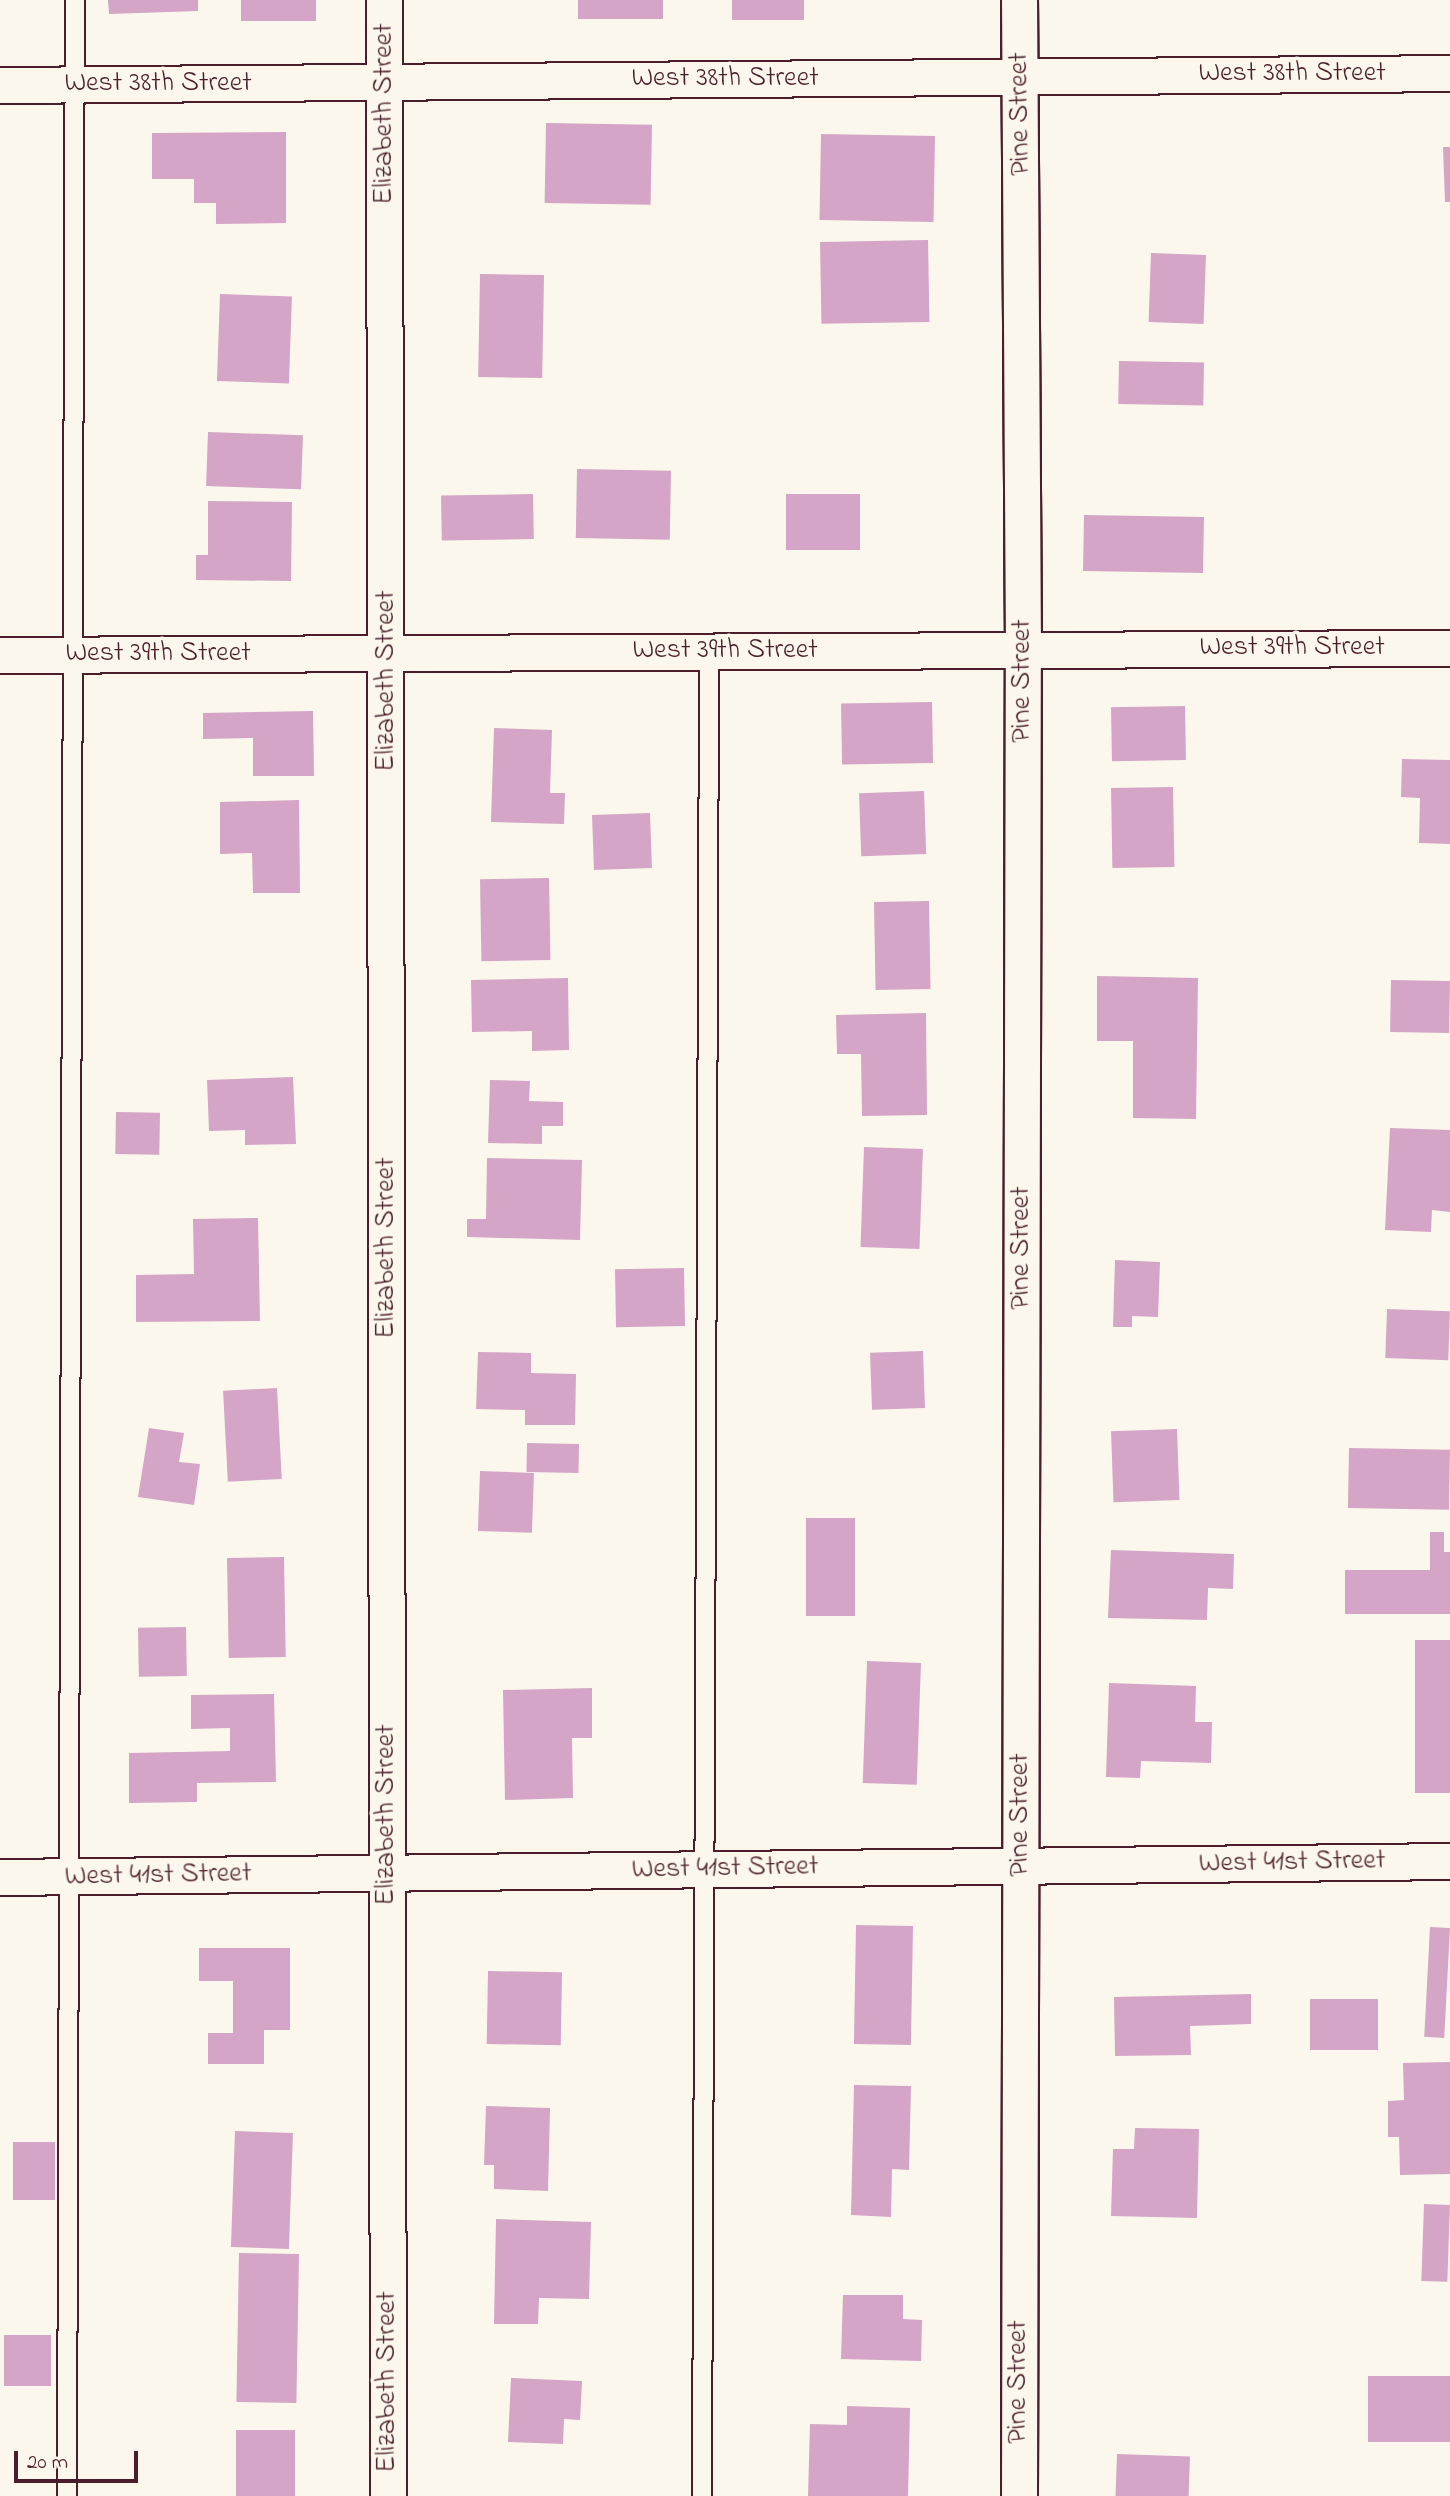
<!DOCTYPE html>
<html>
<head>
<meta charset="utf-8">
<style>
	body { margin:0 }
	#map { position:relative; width:1450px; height:2496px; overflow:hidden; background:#fbf7ec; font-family:"Indie Flower",sans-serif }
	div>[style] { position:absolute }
	.building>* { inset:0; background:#d4a5c6; transform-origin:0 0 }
	.roads { filter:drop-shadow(2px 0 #4a1f2b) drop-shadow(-2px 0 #4a1f2b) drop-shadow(0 2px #4a1f2b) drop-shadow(0 -2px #4a1f2b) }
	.lane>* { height:18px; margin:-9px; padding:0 9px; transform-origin:9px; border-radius:9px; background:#fbf7ec }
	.street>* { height:35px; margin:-17.5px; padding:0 17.5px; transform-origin:17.5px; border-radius:17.5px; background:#fbf7ec }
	span { translate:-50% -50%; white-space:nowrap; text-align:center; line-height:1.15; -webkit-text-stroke:7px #fbf7ec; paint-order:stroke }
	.street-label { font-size:28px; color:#4a1f2b }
	.scale { position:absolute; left:14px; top:2451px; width:124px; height:32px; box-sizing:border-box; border:4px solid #4a1f2b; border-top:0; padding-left:9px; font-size:21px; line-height:24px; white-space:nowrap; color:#4a1f2b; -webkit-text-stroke:5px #fbf7ec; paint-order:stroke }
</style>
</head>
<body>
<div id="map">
	<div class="building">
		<i style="clip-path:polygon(108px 0,198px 0,198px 11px,109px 14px)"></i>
		<i style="left:241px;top:0;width:75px;height:21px"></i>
		<i style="left:578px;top:0;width:85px;height:19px"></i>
		<i style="left:732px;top:0;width:72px;height:20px"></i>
		<i style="left:546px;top:123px;width:106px;height:80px;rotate:1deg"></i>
		<i style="clip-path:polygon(286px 132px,286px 223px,216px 224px,216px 203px,194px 203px,194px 179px,152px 179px,152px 133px)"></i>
		<i style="left:821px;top:134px;width:114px;height:86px;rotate:1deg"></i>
		<i style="clip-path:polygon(1443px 147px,1450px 147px,1450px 202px,1445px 202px)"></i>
		<i style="left:928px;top:240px;width:82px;height:108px;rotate:89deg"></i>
		<i style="left:1151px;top:253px;width:55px;height:69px;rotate:2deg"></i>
		<i style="left:480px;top:274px;width:64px;height:103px;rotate:1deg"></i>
		<i style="left:220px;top:294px;width:72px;height:87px;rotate:2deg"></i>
		<i style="left:1119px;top:361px;width:85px;height:43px;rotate:1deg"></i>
		<i style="left:208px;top:432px;width:95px;height:54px;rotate:2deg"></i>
		<i style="left:577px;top:469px;width:94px;height:69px;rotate:1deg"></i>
		<i style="left:533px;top:494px;width:45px;height:92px;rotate:89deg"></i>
		<i style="left:786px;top:494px;width:74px;height:56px"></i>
		<i style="clip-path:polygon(208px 501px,292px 502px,291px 581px,196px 580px,196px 555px,208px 555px)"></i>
		<i style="left:1084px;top:515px;width:120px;height:56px;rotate:1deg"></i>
		<i style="left:932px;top:702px;width:61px;height:91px;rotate:89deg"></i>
		<i style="left:1185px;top:706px;width:54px;height:74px;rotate:89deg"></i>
		<i style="clip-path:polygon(313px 711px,314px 776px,253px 776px,253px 738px,203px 739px,203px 713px)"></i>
		<i style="clip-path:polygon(494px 728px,552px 730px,550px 793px,565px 793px,564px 824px,491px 822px)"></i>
		<i style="clip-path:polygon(1402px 759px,1450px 760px,1450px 844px,1419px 843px,1420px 798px,1401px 797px)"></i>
		<i style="left:1173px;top:787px;width:80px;height:62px;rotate:89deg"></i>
		<i style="left:924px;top:791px;width:63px;height:65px;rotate:88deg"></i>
		<i style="clip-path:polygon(299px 800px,300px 893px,253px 893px,252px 853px,220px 854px,220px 802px)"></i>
		<i style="left:650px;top:813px;width:55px;height:58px;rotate:88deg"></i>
		<i style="left:549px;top:878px;width:82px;height:69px;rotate:89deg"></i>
		<i style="left:929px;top:901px;width:88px;height:55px;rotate:89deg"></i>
		<i style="clip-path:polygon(1097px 976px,1198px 978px,1196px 1119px,1133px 1118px,1133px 1041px,1097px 1041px)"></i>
		<i style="clip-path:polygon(568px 978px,569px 1050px,532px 1051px,532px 1031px,472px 1032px,471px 980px)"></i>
		<i style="left:1391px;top:980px;width:59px;height:52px;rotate:1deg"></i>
		<i style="clip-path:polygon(926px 1013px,927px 1115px,862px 1116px,861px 1054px,837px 1054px,836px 1015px)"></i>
		<i style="clip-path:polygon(293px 1077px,296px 1144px,245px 1145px,245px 1130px,209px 1131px,207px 1080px)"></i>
		<i style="clip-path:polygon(490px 1080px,530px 1081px,529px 1101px,563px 1102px,563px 1126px,542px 1126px,542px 1144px,488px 1143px)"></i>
		<i style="left:116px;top:1112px;width:44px;height:42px;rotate:1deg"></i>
		<i style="clip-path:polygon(1390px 1128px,1450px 1130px,1450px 1212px,1432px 1210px,1431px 1232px,1385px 1230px)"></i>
		<i style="left:864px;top:1147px;width:59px;height:100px;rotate:2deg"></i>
		<i style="clip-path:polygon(487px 1158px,582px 1160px,580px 1240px,467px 1237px,467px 1219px,486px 1219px)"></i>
		<i style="clip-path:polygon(258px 1218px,260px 1321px,136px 1322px,136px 1275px,194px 1274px,193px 1219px)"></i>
		<i style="clip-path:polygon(1115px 1260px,1160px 1262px,1158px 1317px,1132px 1316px,1132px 1327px,1113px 1327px)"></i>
		<i style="left:684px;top:1268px;width:58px;height:69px;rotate:89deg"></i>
		<i style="left:1387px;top:1309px;width:63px;height:49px;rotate:2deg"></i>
		<i style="left:923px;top:1351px;width:57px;height:53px;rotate:88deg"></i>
		<i style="clip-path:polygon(478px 1352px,531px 1353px,531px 1373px,576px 1374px,575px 1425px,525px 1425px,525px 1410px,476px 1409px)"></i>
		<i style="left:277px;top:1388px;width:91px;height:54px;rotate:87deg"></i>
		<i style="clip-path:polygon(149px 1428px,184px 1433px,179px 1462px,200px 1464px,194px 1505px,138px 1497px)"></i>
		<i style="left:1177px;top:1429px;width:71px;height:66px;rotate:88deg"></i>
		<i style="left:527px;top:1443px;width:52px;height:29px;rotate:1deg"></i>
		<i style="left:1349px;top:1448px;width:101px;height:60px;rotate:1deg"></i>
		<i style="left:480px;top:1471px;width:54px;height:60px;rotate:2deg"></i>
		<i style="left:806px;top:1518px;width:49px;height:98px"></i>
		<i style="clip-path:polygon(1430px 1532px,1444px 1532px,1444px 1552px,1450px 1552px,1450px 1614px,1345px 1614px,1345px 1570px,1430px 1570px)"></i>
		<i style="clip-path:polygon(1111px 1550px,1234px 1554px,1233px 1589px,1208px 1588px,1207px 1620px,1108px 1618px)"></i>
		<i style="left:284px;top:1557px;width:100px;height:57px;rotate:89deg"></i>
		<i style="left:186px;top:1627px;width:49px;height:48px;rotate:89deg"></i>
		<i style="left:1415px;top:1640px;width:35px;height:153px"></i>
		<i style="left:867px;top:1661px;width:54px;height:122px;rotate:2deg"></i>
		<i style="clip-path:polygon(1109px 1683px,1196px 1686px,1195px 1722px,1212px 1722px,1211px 1763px,1141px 1761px,1140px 1778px,1106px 1777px)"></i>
		<i style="clip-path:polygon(592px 1688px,592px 1738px,572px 1738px,573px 1798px,505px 1800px,503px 1690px)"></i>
		<i style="clip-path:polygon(274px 1694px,276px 1782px,197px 1783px,197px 1802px,129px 1803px,129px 1753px,230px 1751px,230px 1728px,191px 1729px,191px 1695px)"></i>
		<i style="left:856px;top:1925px;width:57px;height:119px;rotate:1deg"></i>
		<i style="left:1430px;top:1927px;width:20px;height:110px;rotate:3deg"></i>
		<i style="clip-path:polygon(199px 1948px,290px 1948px,290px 2030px,264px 2030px,264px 2064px,208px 2064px,208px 2033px,233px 2033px,233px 1981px,199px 1981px)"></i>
		<i style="left:488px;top:1971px;width:74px;height:73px;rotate:1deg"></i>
		<i style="clip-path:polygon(1251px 1994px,1251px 2024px,1190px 2026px,1191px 2055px,1115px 2056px,1114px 1997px)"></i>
		<i style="left:1378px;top:1999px;width:51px;height:68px;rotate:90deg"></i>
		<i style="clip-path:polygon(1450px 2062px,1450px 2174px,1400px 2175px,1399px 2137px,1388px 2137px,1388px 2101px,1404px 2100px,1403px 2063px)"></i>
		<i style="clip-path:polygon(854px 2085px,911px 2086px,909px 2170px,892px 2169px,891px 2217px,851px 2215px)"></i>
		<i style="clip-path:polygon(486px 2106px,550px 2108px,548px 2191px,494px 2189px,494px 2165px,484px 2165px)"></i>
		<i style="clip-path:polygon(1135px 2128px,1199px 2129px,1197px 2218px,1111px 2216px,1113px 2149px,1134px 2149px)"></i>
		<i style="left:235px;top:2131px;width:58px;height:116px;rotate:2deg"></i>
		<i style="left:13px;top:2142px;width:42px;height:58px"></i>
		<i style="left:1424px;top:2204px;width:26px;height:77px;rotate:2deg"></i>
		<i style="clip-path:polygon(496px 2219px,591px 2222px,589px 2299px,539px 2298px,538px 2324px,494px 2324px)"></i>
		<i style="left:239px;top:2253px;width:60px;height:149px;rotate:1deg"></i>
		<i style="clip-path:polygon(843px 2295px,903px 2295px,903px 2319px,922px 2320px,921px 2361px,841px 2359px)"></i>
		<i style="left:4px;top:2335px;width:47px;height:51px"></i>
		<i style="left:1450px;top:2376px;width:66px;height:82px;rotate:90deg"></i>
		<i style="clip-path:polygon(511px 2378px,582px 2381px,580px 2420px,564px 2419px,563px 2444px,508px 2442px)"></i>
		<i style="clip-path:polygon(847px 2406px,910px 2408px,908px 2496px,808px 2496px,810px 2424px,847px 2425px)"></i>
		<i style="left:236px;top:2430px;width:59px;height:66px"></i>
		<i style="left:1117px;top:2454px;width:73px;height:42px;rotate:2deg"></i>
	</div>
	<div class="roads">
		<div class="lane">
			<i style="left:67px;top:2496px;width:2496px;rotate:-89.82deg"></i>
			<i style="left:702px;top:2496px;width:1845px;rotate:-89.78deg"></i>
		</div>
		<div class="street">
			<i style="left:384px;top:0;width:2496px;rotate:89.91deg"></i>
			<i style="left:0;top:85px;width:1450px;rotate:-0.47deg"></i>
			<i style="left:0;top:655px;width:1450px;rotate:-0.28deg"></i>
			<i style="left:0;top:1877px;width:1450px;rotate:-0.63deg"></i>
			<i style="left:1019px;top:2496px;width:1846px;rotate:-89.88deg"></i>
			<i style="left:1023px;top:650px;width:650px;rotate:-90.35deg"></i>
		</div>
	</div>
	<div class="street-label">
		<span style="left:1292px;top:74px">West 38th Street</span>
		<span style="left:725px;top:79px">West 38th Street</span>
		<span style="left:158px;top:84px">West 38th Street</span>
		<span style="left:385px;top:114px;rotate:-90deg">Elizabeth Street</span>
		<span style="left:1021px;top:114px;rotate:-91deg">Pine Street</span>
		<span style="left:1292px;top:648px">West 39th Street</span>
		<span style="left:725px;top:651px">West 39th Street</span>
		<span style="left:158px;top:654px">West 39th Street</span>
		<span style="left:387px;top:681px;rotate:-90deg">Elizabeth Street</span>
		<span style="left:1023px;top:681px;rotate:-90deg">Pine Street</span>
		<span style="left:387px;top:1248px;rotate:-90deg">Elizabeth Street</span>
		<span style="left:1022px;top:1248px;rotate:-90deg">Pine Street</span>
		<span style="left:387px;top:1815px;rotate:-90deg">Elizabeth Street</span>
		<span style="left:1021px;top:1815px;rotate:-90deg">Pine Street</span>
		<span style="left:1292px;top:1863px;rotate:-1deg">West 41st Street</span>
		<span style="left:725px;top:1869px;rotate:-1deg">West 41st Street</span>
		<span style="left:158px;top:1876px;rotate:-1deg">West 41st Street</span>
		<span style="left:388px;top:2382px;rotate:-90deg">Elizabeth Street</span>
		<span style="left:1019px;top:2382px;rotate:-90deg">Pine Street</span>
	</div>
	<div class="scale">20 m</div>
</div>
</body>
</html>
